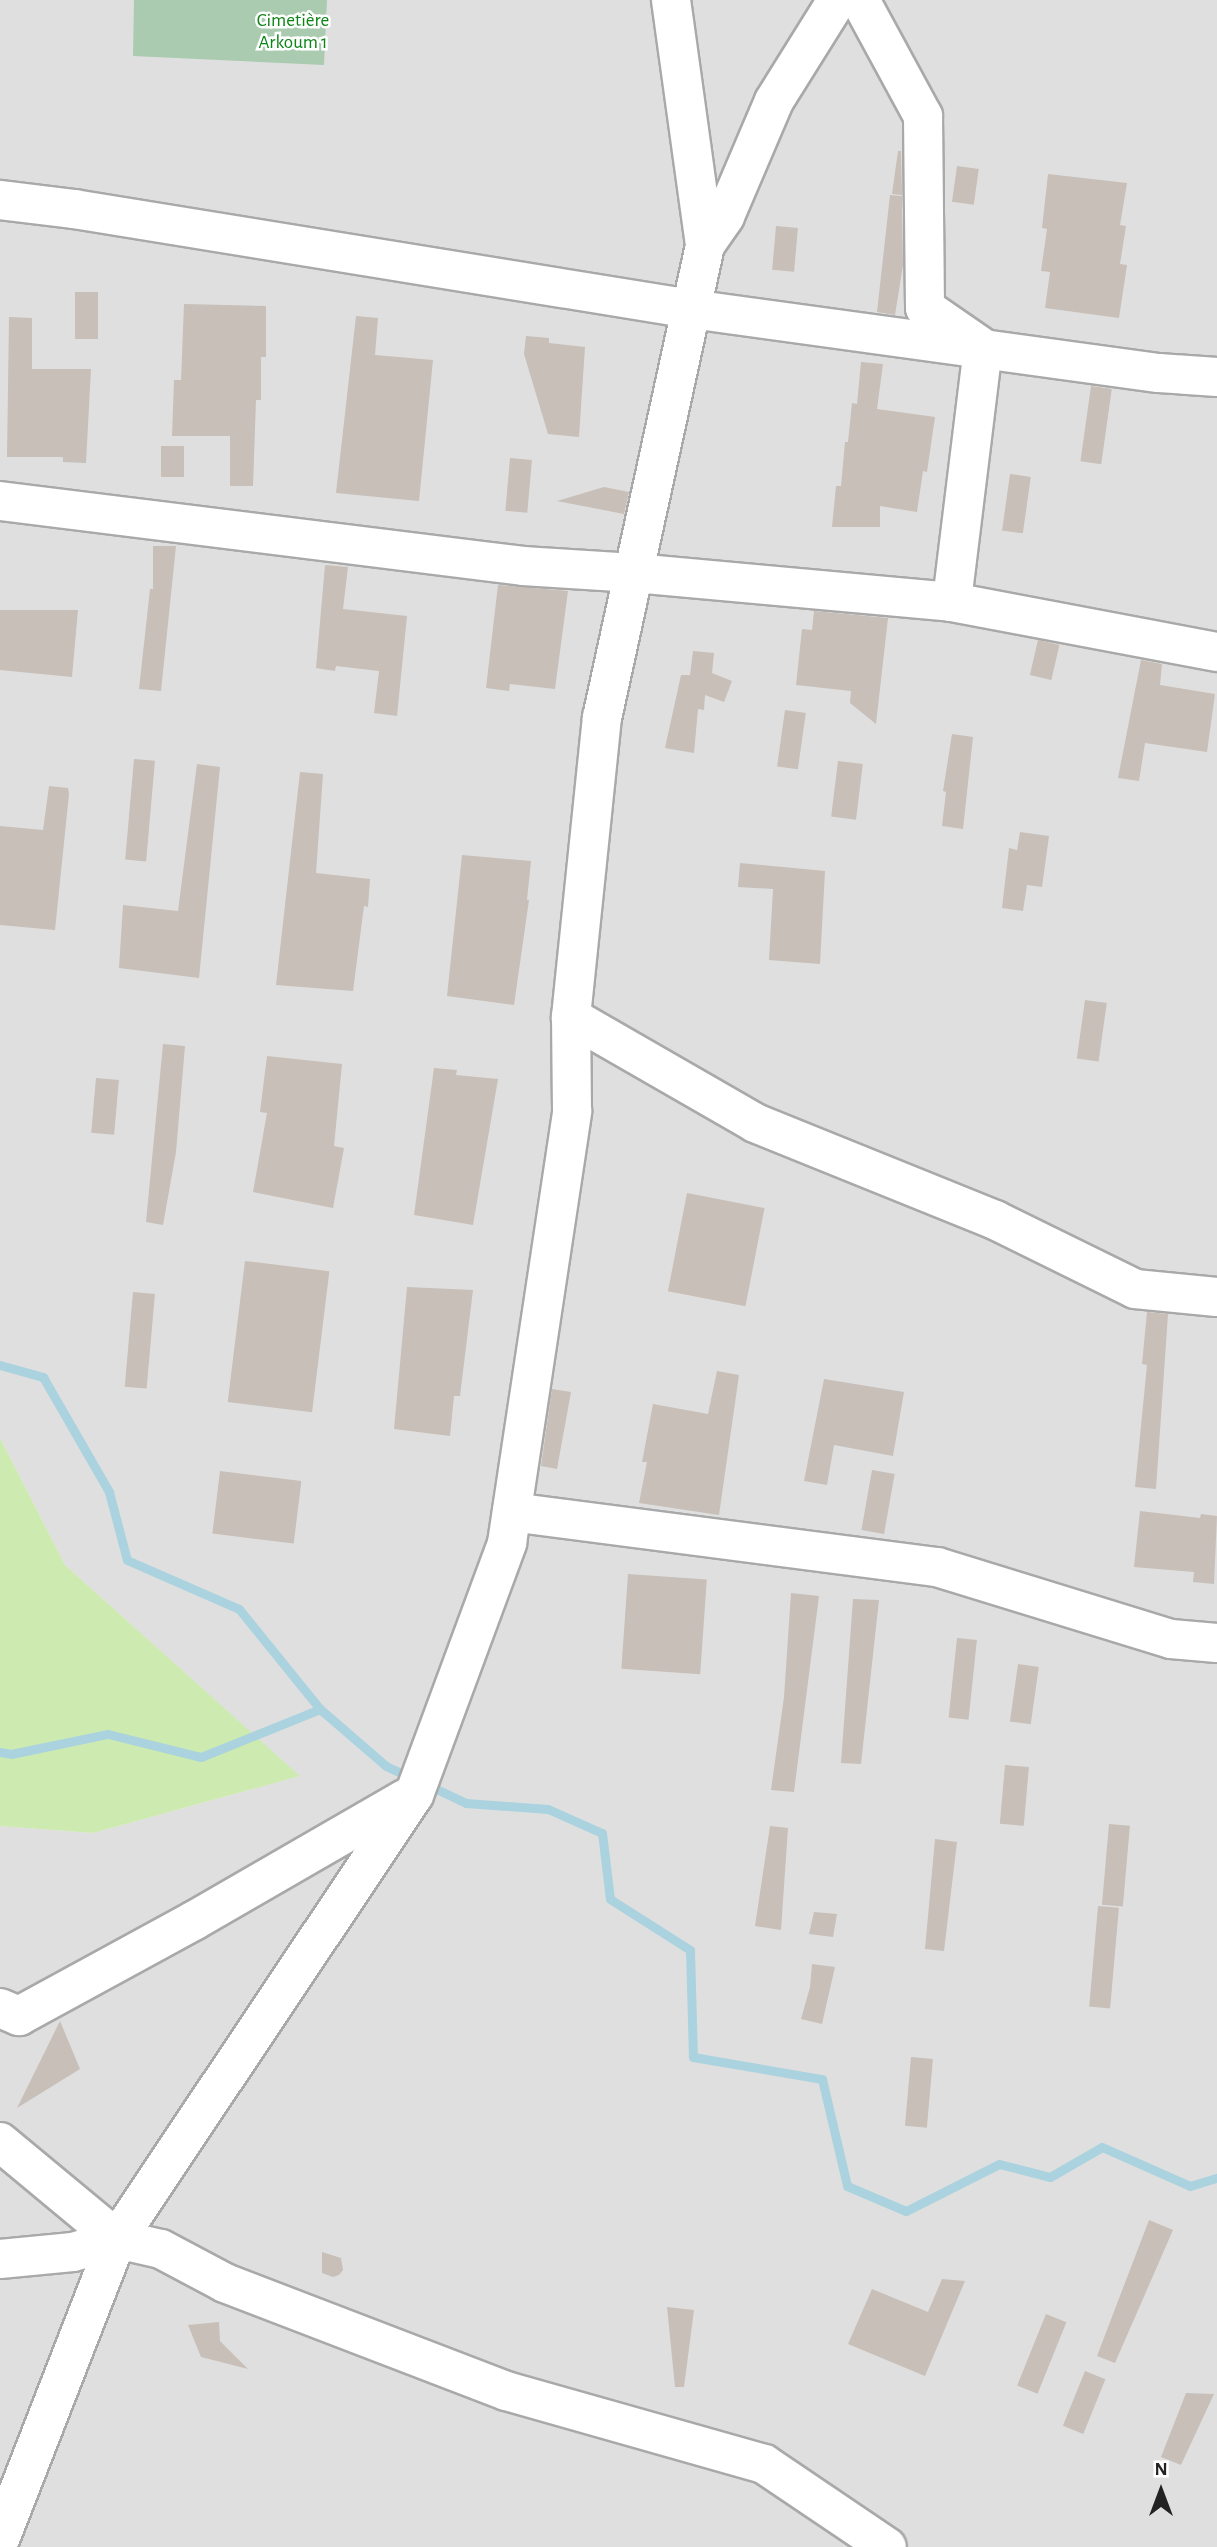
<!DOCTYPE html>
<html>
<head>
<meta charset="utf-8">
<style>
	body { margin:0 }
	#map { position:relative; width:1217px; height:2547px; overflow:hidden; background:#f2efe9; font-family:"Alegreya Sans",sans-serif }
	div>[style] { position:absolute }
	.residential>* { inset:0; background:#e0dfdf }
	.grass>* { inset:0; background:#cdebb0 }
	.cemetery>* { inset:0; background:#aacbaf }
	.stream>* { height:9px; margin:-4.5px; padding:0 4.5px; transform-origin:4.5px; border-radius:4.5px; background:#aad3df }
	.building>* { inset:0; background:#c7bfb8; transform-origin:0 0 }
	.roads { filter:drop-shadow(2px 0 #a9a9a9) drop-shadow(-2px 0 #a9a9a9) drop-shadow(0 2px #a9a9a9) drop-shadow(0 -2px #a9a9a9) }
	.minor>* { height:38px; margin:-19px; padding:0 19px; transform-origin:19px; border-radius:19px; background:#fff }
	span { translate:-50% -50%; white-space:nowrap; text-align:center; line-height:1.15; -webkit-text-stroke:5px #fff; paint-order:stroke }
	.park-label { font-size:19px; color:#0c8416 }
	.north { position:absolute; left:1126px; top:2456px; width:70px; height:70px; -webkit-text-stroke:5px #fff; paint-order:stroke; rotate:0deg; font-size:19px; font-weight:700; line-height:28px; text-align:center; color:#222 }
	.north::after { content:''; display:block; margin:auto; width:24px; height:32px; background:#222; clip-path:polygon(50% 0,100% 100%,50% 72%,0 100%) }
</style>
</head>
<body>
<div id="map">
	<div class="residential">
		<i style="clip-path:polygon(0 0,1217px 0,1217px 2547px,0 2547px,0 1826px,93px 1833px,299px 1776px,65px 1565px,0 1438px)"></i>
	</div>
	<div class="grass">
		<i style="clip-path:polygon(0 1438px,65px 1565px,300px 1776px,93px 1833px,0 1826px)"></i>
	</div>
	<div class="cemetery">
		<i style="clip-path:polygon(134px 0,327px 0,324px 65px,133px 56px)"></i>
	</div>
	<div class="stream">
		<i style="left:0;top:1365px;width:45px;rotate:15.6deg"></i>
		<i style="left:43px;top:1377px;width:133px;rotate:60.1deg"></i>
		<i style="left:109px;top:1492px;width:70px;rotate:75.2deg"></i>
		<i style="left:127px;top:1560px;width:122px;rotate:23.6deg"></i>
		<i style="left:239px;top:1609px;width:129px;rotate:51deg"></i>
		<i style="left:320px;top:1709px;width:87px;rotate:40.8deg"></i>
		<i style="left:386px;top:1766px;width:29px;rotate:25deg"></i>
		<i style="left:0;top:1752px;width:11px;rotate:10deg"></i>
		<i style="left:11px;top:1754px;width:99px;rotate:-11.7deg"></i>
		<i style="left:108px;top:1734px;width:96px;rotate:13.9deg"></i>
		<i style="left:201px;top:1757px;width:128px;rotate:-22deg"></i>
		<i style="left:428px;top:1785px;width:42px;rotate:25.3deg"></i>
		<i style="left:466px;top:1803px;width:82px;rotate:4.2deg"></i>
		<i style="left:548px;top:1809px;width:59px;rotate:24deg"></i>
		<i style="left:602px;top:1833px;width:66px;rotate:83.1deg"></i>
		<i style="left:610px;top:1899px;width:95px;rotate:32.5deg"></i>
		<i style="left:690px;top:1950px;width:107px;rotate:88.4deg"></i>
		<i style="left:693px;top:2057px;width:131px;rotate:9.7deg"></i>
		<i style="left:822px;top:2079px;width:110px;rotate:76.8deg"></i>
		<i style="left:847px;top:2186px;width:64px;rotate:23deg"></i>
		<i style="left:906px;top:2211px;width:104px;rotate:-26.8deg"></i>
		<i style="left:999px;top:2164px;width:53px;rotate:14.3deg"></i>
		<i style="left:1050px;top:2177px;width:60px;rotate:-30deg"></i>
		<i style="left:1102px;top:2147px;width:96px;rotate:23.9deg"></i>
		<i style="left:1190px;top:2186px;width:28px;rotate:-17deg"></i>
	</div>
	<div class="building">
		<i style="clip-path:polygon(898px 151px,901px 151px,902px 195px,892px 194px)"></i>
		<i style="left:957px;top:166px;width:22px;height:36px;rotate:8deg"></i>
		<i style="clip-path:polygon(1048px 174px,1127px 183px,1120px 225px,1126px 226px,1120px 264px,1127px 265px,1119px 318px,1045px 308px,1050px 272px,1041px 271px,1047px 229px,1042px 228px)"></i>
		<i style="clip-path:polygon(890px 195px,902px 196px,903px 265px,895px 315px,877px 312px)"></i>
		<i style="left:776px;top:226px;width:22px;height:44px;rotate:5deg"></i>
		<i style="left:75px;top:292px;width:23px;height:47px"></i>
		<i style="clip-path:polygon(184px 304px,266px 306px,266px 357px,261px 357px,261px 400px,256px 400px,253px 486px,230px 486px,230px 436px,172px 436px,174px 380px,181px 380px)"></i>
		<i style="clip-path:polygon(356px 316px,378px 318px,375px 355px,433px 360px,419px 501px,336px 493px)"></i>
		<i style="clip-path:polygon(9px 317px,32px 318px,32px 369px,91px 369px,86px 463px,63px 462px,63px 457px,7px 457px)"></i>
		<i style="clip-path:polygon(526px 336px,549px 338px,549px 343px,585px 347px,579px 437px,548px 434px,524px 354px)"></i>
		<i style="clip-path:polygon(861px 362px,883px 364px,877px 409px,935px 417px,927px 472px,923px 471px,917px 512px,880px 506px,880px 527px,832px 527px,836px 486px,841px 486px,845px 442px,848px 442px,852px 403px,857px 404px)"></i>
		<i style="left:1091px;top:386px;width:21px;height:76px;rotate:8deg"></i>
		<i style="left:161px;top:446px;width:23px;height:31px"></i>
		<i style="left:510px;top:458px;width:22px;height:53px;rotate:5deg"></i>
		<i style="left:1010px;top:474px;width:21px;height:57px;rotate:8deg"></i>
		<i style="clip-path:polygon(604px 487px,629px 492px,624px 514px,557px 501px)"></i>
		<i style="clip-path:polygon(153px 546px,176px 546px,161px 691px,139px 689px,150px 589px,153px 589px)"></i>
		<i style="clip-path:polygon(325px 565px,348px 567px,343px 609px,407px 616px,397px 716px,374px 713px,379px 671px,336px 666px,335px 671px,316px 668px)"></i>
		<i style="clip-path:polygon(498px 585px,568px 591px,555px 689px,510px 684px,509px 691px,486px 688px)"></i>
		<i style="clip-path:polygon(0 610px,78px 610px,72px 677px,0 670px)"></i>
		<i style="clip-path:polygon(814px 611px,888px 618px,876px 724px,850px 703px,851px 691px,796px 685px,802px 629px,812px 630px)"></i>
		<i style="left:1038px;top:640px;width:22px;height:36px;rotate:13deg"></i>
		<i style="clip-path:polygon(693px 651px,714px 653px,712px 673px,732px 681px,724px 702px,705px 695px,704px 710px,698px 709px,694px 753px,665px 748px,681px 675px,690px 675px)"></i>
		<i style="clip-path:polygon(1141px 660px,1162px 664px,1160px 685px,1215px 694px,1207px 752px,1145px 743px,1139px 781px,1118px 778px)"></i>
		<i style="left:785px;top:710px;width:21px;height:57px;rotate:8deg"></i>
		<i style="clip-path:polygon(952px 734px,973px 737px,963px 829px,942px 826px,946px 792px,943px 791px)"></i>
		<i style="left:134px;top:759px;width:21px;height:101px;rotate:5deg"></i>
		<i style="left:838px;top:761px;width:25px;height:56px;rotate:7deg"></i>
		<i style="clip-path:polygon(197px 764px,220px 767px,199px 978px,119px 968px,123px 905px,178px 911px)"></i>
		<i style="clip-path:polygon(300px 772px,323px 774px,316px 873px,370px 879px,368px 907px,364px 906px,353px 991px,276px 985px)"></i>
		<i style="clip-path:polygon(49px 786px,68px 788px,69px 794px,55px 930px,0 925px,0 826px,43px 830px)"></i>
		<i style="clip-path:polygon(1020px 832px,1049px 836px,1042px 887px,1027px 885px,1023px 911px,1002px 908px,1009px 848px,1017px 850px)"></i>
		<i style="clip-path:polygon(462px 855px,531px 861px,527px 900px,529px 900px,514px 1005px,447px 996px)"></i>
		<i style="clip-path:polygon(740px 863px,825px 871px,820px 964px,769px 960px,773px 889px,738px 887px)"></i>
		<i style="left:1085px;top:1000px;width:22px;height:59px;rotate:8deg"></i>
		<i style="clip-path:polygon(163px 1044px,185px 1046px,176px 1152px,163px 1225px,146px 1222px)"></i>
		<i style="clip-path:polygon(267px 1056px,342px 1064px,334px 1146px,344px 1148px,333px 1208px,253px 1192px,267px 1113px,260px 1112px)"></i>
		<i style="clip-path:polygon(434px 1068px,457px 1070px,456px 1075px,498px 1079px,473px 1225px,414px 1215px)"></i>
		<i style="left:96px;top:1078px;width:23px;height:55px;rotate:5deg"></i>
		<i style="left:687px;top:1193px;width:79px;height:100px;rotate:11deg"></i>
		<i style="left:245px;top:1261px;width:85px;height:142px;rotate:7deg"></i>
		<i style="clip-path:polygon(407px 1287px,473px 1290px,460px 1396px,454px 1396px,450px 1436px,394px 1429px)"></i>
		<i style="left:133px;top:1292px;width:22px;height:95px;rotate:5deg"></i>
		<i style="clip-path:polygon(1147px 1312px,1168px 1314px,1156px 1489px,1135px 1487px,1147px 1365px,1142px 1364px)"></i>
		<i style="clip-path:polygon(717px 1371px,739px 1375px,719px 1515px,639px 1503px,647px 1462px,642px 1462px,653px 1404px,708px 1414px)"></i>
		<i style="clip-path:polygon(824px 1379px,904px 1392px,893px 1456px,834px 1445px,827px 1485px,804px 1481px)"></i>
		<i style="clip-path:polygon(552px 1389px,571px 1392px,557px 1469px,541px 1466px)"></i>
		<i style="left:872px;top:1470px;width:23px;height:61px;rotate:10deg"></i>
		<i style="left:220px;top:1471px;width:82px;height:63px;rotate:7deg"></i>
		<i style="clip-path:polygon(1140px 1511px,1200px 1518px,1201px 1514px,1217px 1516px,1214px 1584px,1193px 1582px,1194px 1572px,1134px 1567px)"></i>
		<i style="left:628px;top:1574px;width:79px;height:95px;rotate:4deg"></i>
		<i style="clip-path:polygon(791px 1593px,819px 1596px,794px 1792px,771px 1790px,784px 1697px)"></i>
		<i style="clip-path:polygon(853px 1599px,879px 1600px,861px 1764px,841px 1763px)"></i>
		<i style="left:957px;top:1638px;width:20px;height:80px;rotate:6deg"></i>
		<i style="left:1018px;top:1664px;width:21px;height:58px;rotate:8deg"></i>
		<i style="left:1005px;top:1765px;width:24px;height:59px;rotate:5deg"></i>
		<i style="left:1109px;top:1824px;width:21px;height:81px;rotate:5deg"></i>
		<i style="clip-path:polygon(770px 1826px,788px 1828px,781px 1930px,755px 1926px)"></i>
		<i style="clip-path:polygon(935px 1839px,957px 1842px,944px 1951px,925px 1949px)"></i>
		<i style="left:1098px;top:1906px;width:21px;height:101px;rotate:5deg"></i>
		<i style="clip-path:polygon(814px 1912px,837px 1914px,833px 1937px,809px 1934px)"></i>
		<i style="clip-path:polygon(812px 1964px,835px 1967px,822px 2024px,801px 2019px,810px 1987px)"></i>
		<i style="clip-path:polygon(60px 2021px,80px 2069px,17px 2108px)"></i>
		<i style="left:911px;top:2057px;width:22px;height:69px;rotate:5deg"></i>
		<i style="clip-path:polygon(1149px 2220px,1173px 2230px,1115px 2363px,1097px 2356px)"></i>
		<i style="clip-path:polygon(322px 2252px,341px 2258px,343px 2270px,339px 2275px,333px 2277px,322px 2273px)"></i>
		<i style="clip-path:polygon(942px 2279px,965px 2281px,925px 2376px,848px 2344px,872px 2289px,928px 2312px)"></i>
		<i style="clip-path:polygon(667px 2307px,694px 2310px,684px 2387px,675px 2387px)"></i>
		<i style="left:1046px;top:2314px;width:22px;height:77px;rotate:22deg"></i>
		<i style="clip-path:polygon(219px 2322px,220px 2341px,248px 2369px,201px 2357px,188px 2325px)"></i>
		<i style="left:1085px;top:2371px;width:22px;height:59px;rotate:22deg"></i>
		<i style="clip-path:polygon(1186px 2393px,1214px 2394px,1181px 2465px,1161px 2457px)"></i>
	</div>
	<div class="roads">
		<div class="minor">
			<i style="left:860px;top:0;width:132px;rotate:61.5deg"></i>
			<i style="left:923px;top:116px;width:192px;rotate:89.4deg"></i>
			<i style="left:925px;top:308px;width:70px;rotate:34.6deg"></i>
			<i style="left:983px;top:348px;width:256px;rotate:97deg"></i>
			<i style="left:0;top:200px;width:75px;rotate:6.9deg"></i>
			<i style="left:74px;top:209px;width:625px;rotate:9.21deg"></i>
			<i style="left:691px;top:309px;width:472px;rotate:7.8deg"></i>
			<i style="left:1159px;top:373px;width:58px;rotate:3.9deg"></i>
			<i style="left:705px;top:245px;width:35px;rotate:-55deg"></i>
			<i style="left:725px;top:216px;width:125px;rotate:-66.9deg"></i>
			<i style="left:774px;top:101px;width:119px;rotate:-58deg"></i>
			<i style="left:0;top:501px;width:527px;rotate:7.08deg"></i>
			<i style="left:523px;top:566px;width:111px;rotate:3.6deg"></i>
			<i style="left:634px;top:573px;width:319px;rotate:5.2deg"></i>
			<i style="left:952px;top:602px;width:270px;rotate:10.7deg"></i>
			<i style="left:571px;top:1017px;width:212px;rotate:29.9deg"></i>
			<i style="left:755px;top:1123px;width:259px;rotate:22deg"></i>
			<i style="left:995px;top:1220px;width:156px;rotate:26.2deg"></i>
			<i style="left:1135px;top:1289px;width:82px;rotate:5.6deg"></i>
			<i style="left:512px;top:1512px;width:429px;rotate:7.4deg"></i>
			<i style="left:937px;top:1567px;width:245px;rotate:17.1deg"></i>
			<i style="left:1171px;top:1639px;width:46px;rotate:5deg"></i>
			<i style="left:0;top:2008px;width:21px;rotate:23deg"></i>
			<i style="left:19px;top:2016px;width:200px;rotate:-28.6deg"></i>
			<i style="left:195px;top:1920px;width:242px;rotate:-30deg"></i>
			<i style="left:0;top:2142px;width:152px;rotate:39.7deg"></i>
			<i style="left:117px;top:2239px;width:45px;rotate:12.8deg"></i>
			<i style="left:161px;top:2249px;width:72px;rotate:28deg"></i>
			<i style="left:225px;top:2283px;width:301px;rotate:21deg"></i>
			<i style="left:506px;top:2391px;width:268px;rotate:15.8deg"></i>
			<i style="left:764px;top:2464px;width:148px;rotate:34deg"></i>
			<i style="left:0;top:2259px;width:73px;rotate:-5.5deg"></i>
			<i style="left:73px;top:2252px;width:46px;rotate:-16.5deg"></i>
			<i style="left:0;top:2539px;width:322px;rotate:-68.7deg"></i>
			<i style="left:117px;top:2239px;width:534px;rotate:-56.22deg"></i>
			<i style="left:414px;top:1795px;width:269px;rotate:-69.7deg"></i>
			<i style="left:507px;top:1543px;width:437px;rotate:-81.4deg"></i>
			<i style="left:572px;top:1111px;width:94px;rotate:-90.6deg"></i>
			<i style="left:571px;top:1017px;width:301px;rotate:-84.1deg"></i>
			<i style="left:602px;top:718px;width:484px;rotate:-77.7deg"></i>
			<i style="left:705px;top:245px;width:247px;rotate:-97.9deg"></i>
		</div>
	</div>
	<div class="park-label">
		<span style="left:293px;top:32px">Cimetière<br>Arkoum 1</span>
	</div>
	<div class="north">N</div>
</div>
</body>
</html>
